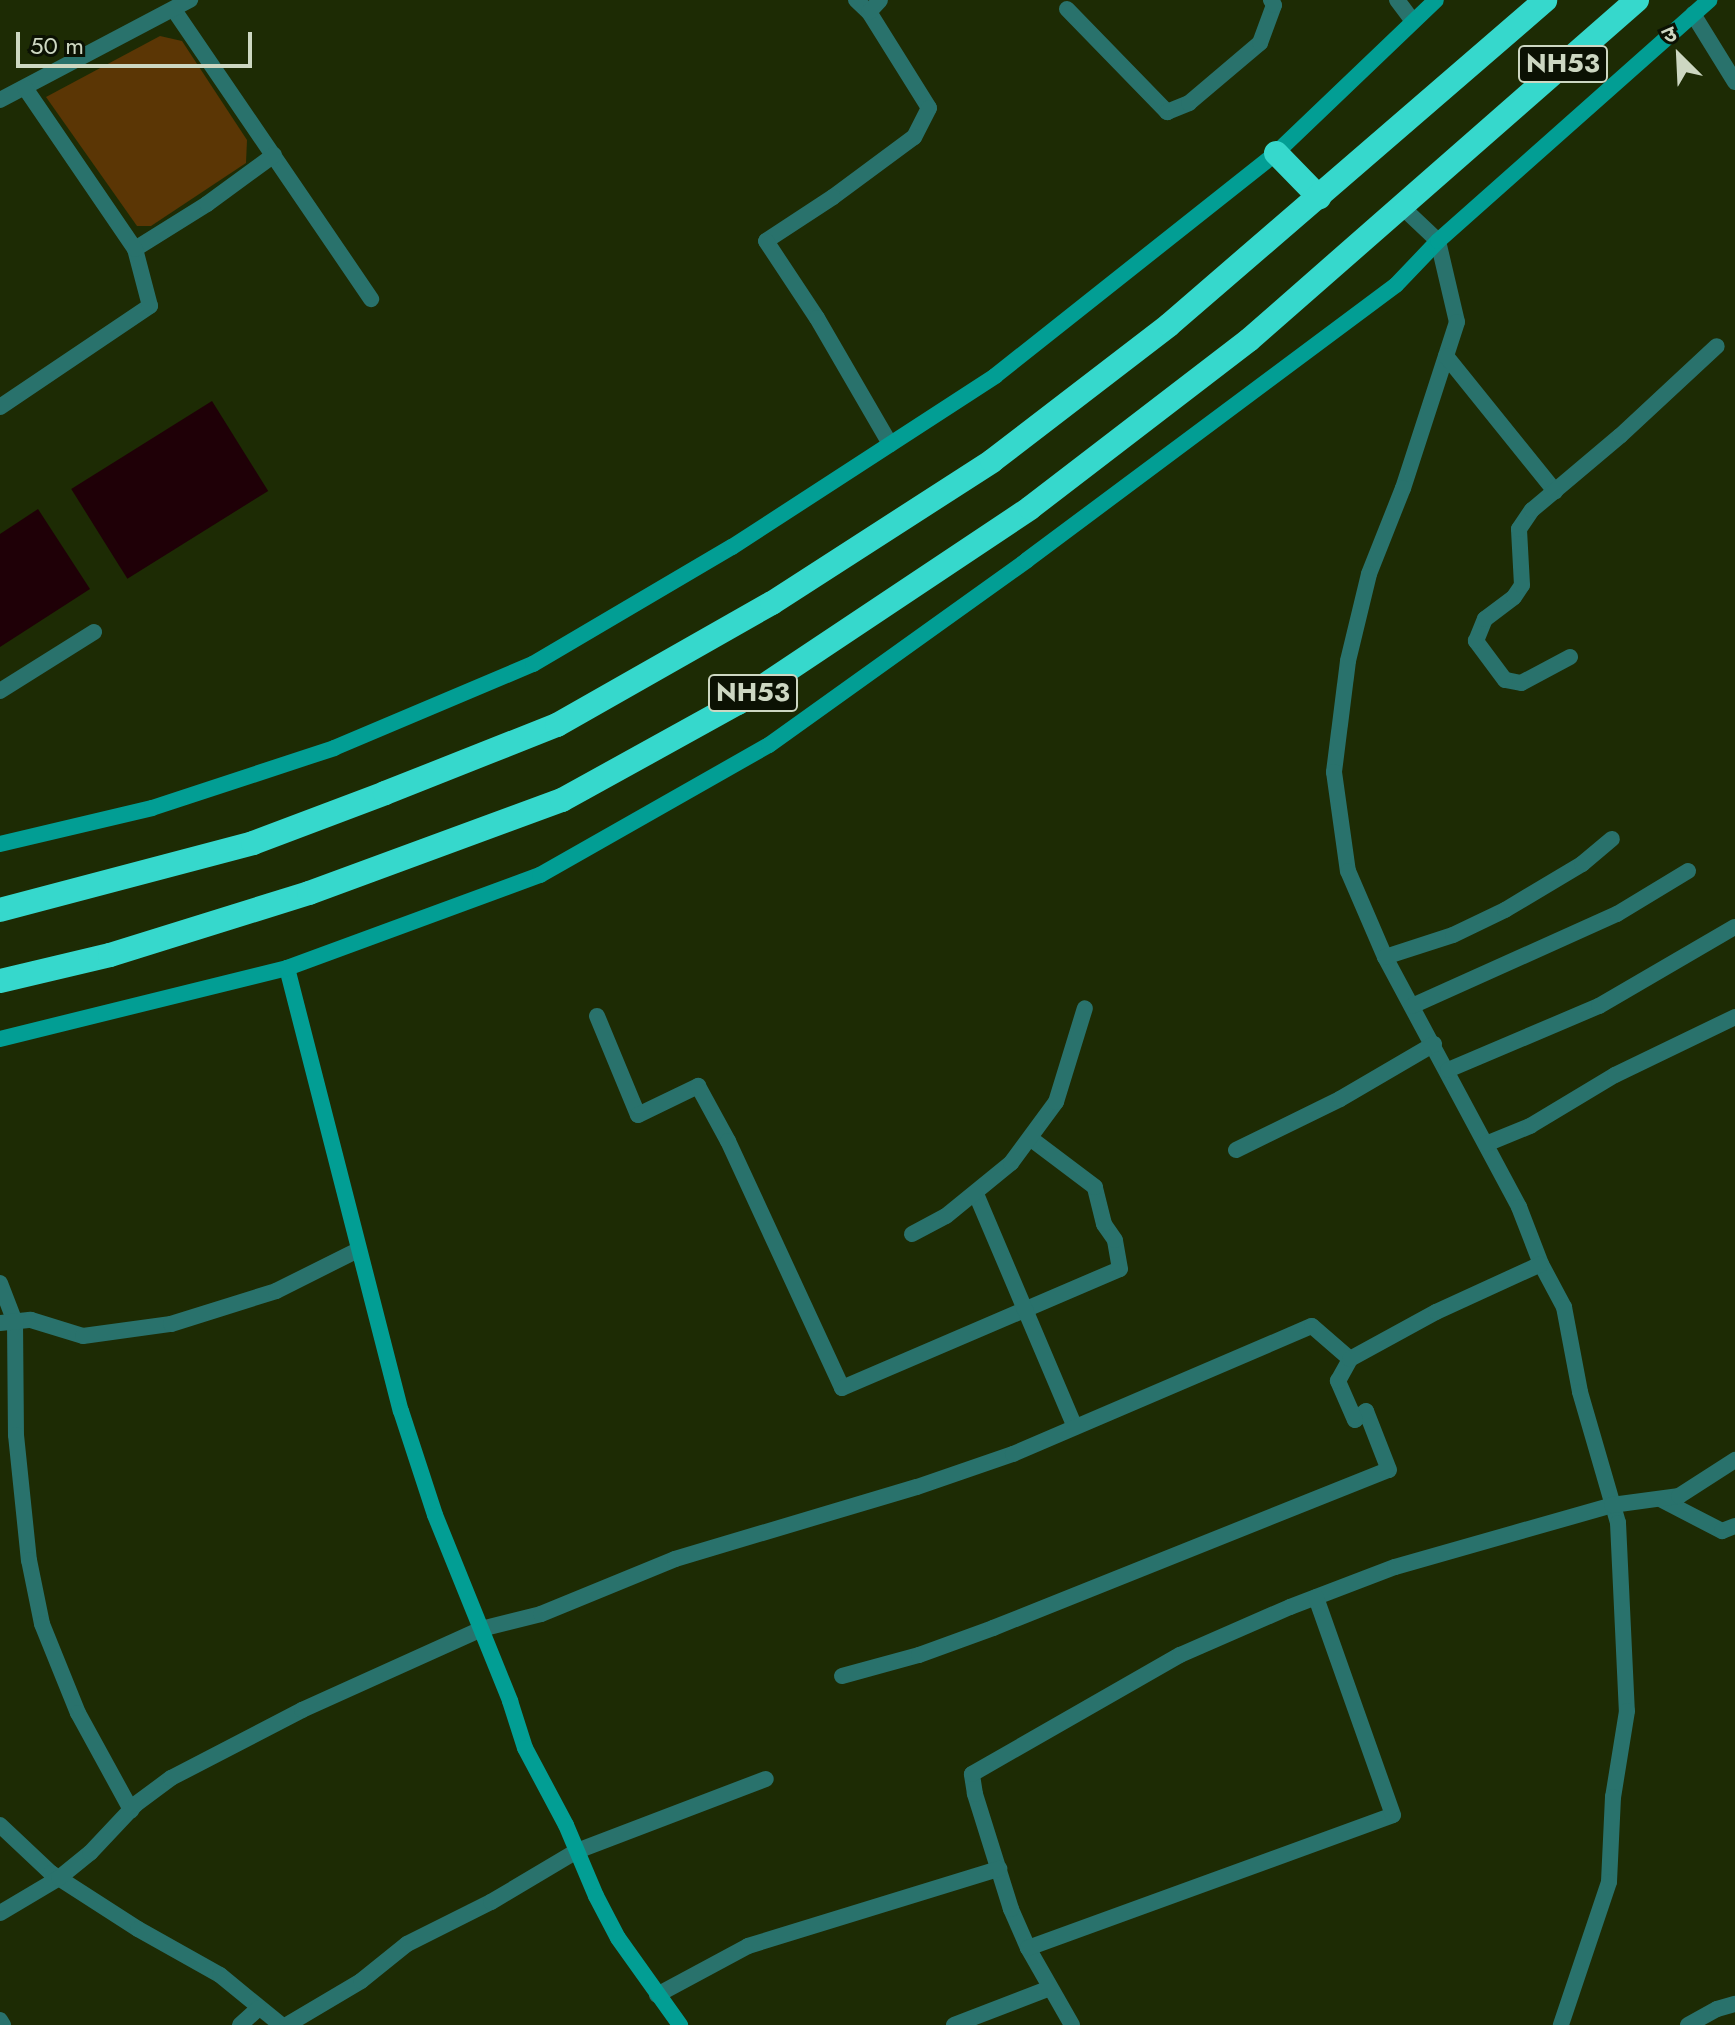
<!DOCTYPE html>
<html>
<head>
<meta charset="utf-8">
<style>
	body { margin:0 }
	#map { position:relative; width:1735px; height:2025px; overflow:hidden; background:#1d2b04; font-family:Jost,"Noto Sans Devanagari",sans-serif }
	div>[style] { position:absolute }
	.green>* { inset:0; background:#5b3605 }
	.water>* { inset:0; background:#1f0007; transform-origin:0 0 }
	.street>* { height:16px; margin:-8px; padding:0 8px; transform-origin:8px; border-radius:8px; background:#29726c }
	.secondary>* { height:16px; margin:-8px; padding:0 8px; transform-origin:8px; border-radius:8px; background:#029e94 }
	.highway>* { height:24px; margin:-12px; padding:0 12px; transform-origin:12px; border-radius:12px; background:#36d8cc }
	span { translate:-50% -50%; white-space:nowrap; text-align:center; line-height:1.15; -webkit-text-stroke:6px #0b1103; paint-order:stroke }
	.shield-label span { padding:2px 6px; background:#0b1103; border:2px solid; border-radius:6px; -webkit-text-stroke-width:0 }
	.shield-label { font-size:26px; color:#cdd7c2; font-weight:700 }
	.north { position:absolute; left:1639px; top:16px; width:80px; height:80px; -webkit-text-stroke:6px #0b1103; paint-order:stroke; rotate:336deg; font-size:22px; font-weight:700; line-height:32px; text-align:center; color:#cdd7c2 }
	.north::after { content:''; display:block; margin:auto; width:28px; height:36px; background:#cdd7c2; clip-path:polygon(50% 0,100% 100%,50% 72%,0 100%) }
	.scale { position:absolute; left:16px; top:32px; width:236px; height:36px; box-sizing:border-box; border:4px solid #cdd7c2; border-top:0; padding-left:10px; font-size:24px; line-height:28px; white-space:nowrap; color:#cdd7c2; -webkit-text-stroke:6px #0b1103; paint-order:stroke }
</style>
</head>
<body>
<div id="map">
	<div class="green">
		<i style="clip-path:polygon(160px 36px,182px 41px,247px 140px,246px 163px,151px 226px,137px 226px,46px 97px)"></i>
	</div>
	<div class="water">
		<i style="left:212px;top:401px;width:106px;height:166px;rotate:58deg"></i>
		<i style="clip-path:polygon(38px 509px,90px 589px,0 647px,0 534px)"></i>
	</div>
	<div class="street">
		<i style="left:856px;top:0;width:18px;rotate:43deg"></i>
		<i style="left:869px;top:12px;width:113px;rotate:58deg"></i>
		<i style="left:929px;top:108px;width:33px;rotate:117deg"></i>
		<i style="left:914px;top:137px;width:101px;rotate:143.5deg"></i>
		<i style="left:833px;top:197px;width:80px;rotate:146.7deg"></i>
		<i style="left:766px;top:241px;width:92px;rotate:56.5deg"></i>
		<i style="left:817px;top:318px;width:146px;rotate:59.9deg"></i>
		<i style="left:1397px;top:0;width:25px;rotate:53deg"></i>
		<i style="left:1067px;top:9px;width:144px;rotate:45.8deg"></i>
		<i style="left:1167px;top:112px;width:24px;rotate:-22deg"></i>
		<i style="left:1189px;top:103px;width:93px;rotate:-40.2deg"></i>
		<i style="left:1260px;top:43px;width:40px;rotate:-69.8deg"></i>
		<i style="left:1274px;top:5px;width:6px;rotate:-121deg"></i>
		<i style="left:174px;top:10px;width:350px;rotate:55.7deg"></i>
		<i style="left:869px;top:12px;width:16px;rotate:-47deg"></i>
		<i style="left:1693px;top:14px;width:80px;rotate:58.3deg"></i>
		<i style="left:0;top:100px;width:215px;rotate:-27.8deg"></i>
		<i style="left:1401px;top:206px;width:51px;rotate:43.4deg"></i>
		<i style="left:1438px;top:241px;width:83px;rotate:76.8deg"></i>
		<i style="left:1457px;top:322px;width:175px;rotate:108deg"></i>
		<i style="left:1403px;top:488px;width:92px;rotate:111.6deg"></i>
		<i style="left:1369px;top:574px;width:89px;rotate:103.6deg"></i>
		<i style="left:1348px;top:661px;width:112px;rotate:97.2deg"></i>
		<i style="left:1334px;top:772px;width:100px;rotate:82deg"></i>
		<i style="left:1348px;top:871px;width:94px;rotate:66.7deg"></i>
		<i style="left:1385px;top:957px;width:284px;rotate:61.8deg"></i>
		<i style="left:1519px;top:1207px;width:61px;rotate:68.9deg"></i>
		<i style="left:1541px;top:1264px;width:49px;rotate:61.9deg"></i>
		<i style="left:1564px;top:1307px;width:86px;rotate:79.3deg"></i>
		<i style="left:1580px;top:1392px;width:136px;rotate:73.8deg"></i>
		<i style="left:1618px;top:1523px;width:188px;rotate:87.3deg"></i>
		<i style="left:1627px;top:1711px;width:87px;rotate:99.2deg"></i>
		<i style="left:1613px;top:1797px;width:85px;rotate:92.7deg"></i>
		<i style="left:1609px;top:1882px;width:151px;rotate:108.6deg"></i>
		<i style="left:135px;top:249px;width:85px;rotate:-32deg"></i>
		<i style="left:207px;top:204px;width:83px;rotate:-36.2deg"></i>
		<i style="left:1446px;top:356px;width:174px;rotate:51.1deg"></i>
		<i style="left:0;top:407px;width:181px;rotate:-34deg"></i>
		<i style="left:150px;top:306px;width:59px;rotate:-104.7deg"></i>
		<i style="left:135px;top:249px;width:195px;rotate:-124.3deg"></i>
		<i style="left:1570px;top:657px;width:55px;rotate:152deg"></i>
		<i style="left:1521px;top:683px;width:16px;rotate:-169deg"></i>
		<i style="left:1505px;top:680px;width:49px;rotate:-126.6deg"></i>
		<i style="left:1476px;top:641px;width:24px;rotate:-68deg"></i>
		<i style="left:1485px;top:619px;width:36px;rotate:-37deg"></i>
		<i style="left:1514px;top:597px;width:14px;rotate:-56deg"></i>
		<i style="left:1522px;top:585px;width:56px;rotate:-93.1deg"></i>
		<i style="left:1519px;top:529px;width:23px;rotate:-56deg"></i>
		<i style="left:1532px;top:510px;width:115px;rotate:-40.1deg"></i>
		<i style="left:1620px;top:436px;width:132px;rotate:-42.9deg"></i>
		<i style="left:0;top:691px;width:111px;rotate:-32.1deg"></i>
		<i style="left:1385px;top:957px;width:71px;rotate:-17.9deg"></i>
		<i style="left:1453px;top:935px;width:58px;rotate:-25.7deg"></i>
		<i style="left:1505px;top:910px;width:90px;rotate:-30.9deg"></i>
		<i style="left:1582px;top:864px;width:39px;rotate:-40deg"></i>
		<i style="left:1412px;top:1006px;width:225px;rotate:-24.2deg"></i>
		<i style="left:1617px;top:914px;width:83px;rotate:-31.2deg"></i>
		<i style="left:597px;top:1016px;width:107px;rotate:67.5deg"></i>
		<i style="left:638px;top:1115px;width:67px;rotate:-25.8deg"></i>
		<i style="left:698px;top:1086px;width:63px;rotate:61.4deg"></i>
		<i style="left:728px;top:1141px;width:272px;rotate:65.2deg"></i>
		<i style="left:842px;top:1388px;width:302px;rotate:-23.2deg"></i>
		<i style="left:1120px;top:1269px;width:29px;rotate:-100deg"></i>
		<i style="left:1115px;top:1240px;width:19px;rotate:-125deg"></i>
		<i style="left:1104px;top:1224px;width:38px;rotate:-104deg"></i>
		<i style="left:1095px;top:1187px;width:81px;rotate:-143deg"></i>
		<i style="left:1448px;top:1070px;width:164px;rotate:-23deg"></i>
		<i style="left:1599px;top:1006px;width:157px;rotate:-30.2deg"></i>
		<i style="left:1486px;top:1144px;width:48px;rotate:-22.2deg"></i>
		<i style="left:1530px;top:1126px;width:99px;rotate:-31deg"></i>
		<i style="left:1615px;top:1075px;width:133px;rotate:-25.8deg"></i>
		<i style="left:1236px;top:1150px;width:116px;rotate:-26.1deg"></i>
		<i style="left:1340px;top:1099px;width:109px;rotate:-30.3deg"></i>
		<i style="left:976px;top:1194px;width:253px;rotate:67deg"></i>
		<i style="left:912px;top:1234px;width:38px;rotate:-28deg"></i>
		<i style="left:946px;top:1216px;width:84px;rotate:-39.2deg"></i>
		<i style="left:1011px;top:1163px;width:76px;rotate:-53.6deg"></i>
		<i style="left:1056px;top:1102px;width:98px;rotate:-72.9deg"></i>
		<i style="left:0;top:1283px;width:42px;rotate:69deg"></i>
		<i style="left:15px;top:1322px;width:113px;rotate:89.5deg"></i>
		<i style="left:16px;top:1435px;width:126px;rotate:84.1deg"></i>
		<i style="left:29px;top:1560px;width:65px;rotate:78.5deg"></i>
		<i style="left:42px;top:1624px;width:96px;rotate:68deg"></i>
		<i style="left:78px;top:1713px;width:111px;rotate:61.3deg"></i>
		<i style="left:0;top:1323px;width:31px;rotate:-6deg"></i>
		<i style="left:31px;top:1320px;width:54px;rotate:17.1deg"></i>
		<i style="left:83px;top:1336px;width:89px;rotate:-7.8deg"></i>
		<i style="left:171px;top:1324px;width:110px;rotate:-17.4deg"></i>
		<i style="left:276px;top:1291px;width:92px;rotate:-26.6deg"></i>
		<i style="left:1660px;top:1499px;width:70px;rotate:27.3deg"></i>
		<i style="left:1722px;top:1531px;width:14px;rotate:-21deg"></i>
		<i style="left:842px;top:1676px;width:80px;rotate:-15.3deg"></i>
		<i style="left:919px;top:1655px;width:79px;rotate:-20deg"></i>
		<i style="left:993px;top:1628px;width:426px;rotate:-21.8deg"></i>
		<i style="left:1389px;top:1470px;width:63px;rotate:-111.3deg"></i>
		<i style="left:1366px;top:1411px;width:14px;rotate:141deg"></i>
		<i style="left:1355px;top:1420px;width:43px;rotate:-113.6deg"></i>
		<i style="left:1338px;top:1381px;width:25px;rotate:-61deg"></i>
		<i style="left:0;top:1825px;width:70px;rotate:43.3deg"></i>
		<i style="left:51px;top:1873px;width:103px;rotate:32.8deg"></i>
		<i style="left:138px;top:1929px;width:94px;rotate:29.3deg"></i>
		<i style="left:220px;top:1975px;width:79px;rotate:39.3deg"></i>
		<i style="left:0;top:1913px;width:69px;rotate:-30.7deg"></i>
		<i style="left:59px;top:1878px;width:40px;rotate:-39deg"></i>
		<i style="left:90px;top:1853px;width:67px;rotate:-46.8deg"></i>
		<i style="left:136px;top:1804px;width:44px;rotate:-36.6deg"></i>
		<i style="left:171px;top:1778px;width:148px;rotate:-27.4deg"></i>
		<i style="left:302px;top:1710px;width:196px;rotate:-24.3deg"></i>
		<i style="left:481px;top:1629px;width:62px;rotate:-14deg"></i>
		<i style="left:541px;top:1614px;width:145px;rotate:-22.3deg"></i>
		<i style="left:675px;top:1559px;width:252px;rotate:-16.6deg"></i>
		<i style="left:917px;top:1487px;width:102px;rotate:-19deg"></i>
		<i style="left:1013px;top:1454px;width:325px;rotate:-23.2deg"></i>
		<i style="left:1312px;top:1326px;width:50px;rotate:41deg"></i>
		<i style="left:1350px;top:1359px;width:98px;rotate:-28.7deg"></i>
		<i style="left:1436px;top:1312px;width:115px;rotate:-24.6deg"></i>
		<i style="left:1028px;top:1948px;width:43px;rotate:-113.6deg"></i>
		<i style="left:1011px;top:1909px;width:121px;rotate:-107.4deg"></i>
		<i style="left:975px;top:1794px;width:20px;rotate:-99deg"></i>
		<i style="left:972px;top:1774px;width:240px;rotate:-29.8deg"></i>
		<i style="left:1180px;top:1655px;width:120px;rotate:-23.6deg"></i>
		<i style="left:1290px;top:1607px;width:112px;rotate:-20.9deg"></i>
		<i style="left:1395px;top:1567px;width:226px;rotate:-15.9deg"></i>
		<i style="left:1612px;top:1505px;width:68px;rotate:-7.7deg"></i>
		<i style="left:1679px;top:1496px;width:67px;rotate:-32.7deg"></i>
		<i style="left:657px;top:1995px;width:103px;rotate:-28.3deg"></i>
		<i style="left:748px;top:1946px;width:263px;rotate:-17.1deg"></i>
		<i style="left:0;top:2020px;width:6px;rotate:59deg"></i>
		<i style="left:240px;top:2025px;width:25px;rotate:-42deg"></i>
		<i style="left:287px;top:2025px;width:86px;rotate:-30.7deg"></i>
		<i style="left:361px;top:1981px;width:59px;rotate:-38.8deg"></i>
		<i style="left:407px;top:1944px;width:94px;rotate:-26.6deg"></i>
		<i style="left:491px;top:1902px;width:100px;rotate:-30.7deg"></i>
		<i style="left:577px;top:1851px;width:202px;rotate:-20.9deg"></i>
		<i style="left:954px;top:2025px;width:103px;rotate:-21.1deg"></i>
		<i style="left:1072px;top:2025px;width:89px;rotate:-119.7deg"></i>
		<i style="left:1028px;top:1948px;width:388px;rotate:-20deg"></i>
		<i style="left:1393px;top:1815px;width:231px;rotate:-109.5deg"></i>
		<i style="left:1688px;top:2025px;width:33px;rotate:-29deg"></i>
		<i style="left:1717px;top:2009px;width:19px;rotate:-16deg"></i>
	</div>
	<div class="secondary">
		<i style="left:0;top:844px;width:156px;rotate:-13.3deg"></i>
		<i style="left:152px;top:808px;width:192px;rotate:-18.2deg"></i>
		<i style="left:334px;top:748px;width:216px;rotate:-22.9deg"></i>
		<i style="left:533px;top:664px;width:231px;rotate:-30.5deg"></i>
		<i style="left:732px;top:547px;width:314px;rotate:-33deg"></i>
		<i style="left:995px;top:376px;width:359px;rotate:-38.4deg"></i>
		<i style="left:1276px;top:153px;width:221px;rotate:-43.7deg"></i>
		<i style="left:287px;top:968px;width:457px;rotate:75.6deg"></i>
		<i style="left:401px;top:1411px;width:109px;rotate:71.9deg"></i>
		<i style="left:435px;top:1515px;width:201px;rotate:68deg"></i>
		<i style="left:510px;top:1701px;width:49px;rotate:72.3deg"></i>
		<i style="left:525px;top:1748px;width:87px;rotate:62deg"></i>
		<i style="left:566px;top:1825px;width:77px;rotate:67.1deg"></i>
		<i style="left:596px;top:1896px;width:47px;rotate:62.4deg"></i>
		<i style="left:618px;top:1938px;width:107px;rotate:54.5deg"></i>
		<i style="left:0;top:1039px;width:296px;rotate:-13.9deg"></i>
		<i style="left:287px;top:968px;width:270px;rotate:-20.2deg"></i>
		<i style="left:540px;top:875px;width:263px;rotate:-29.6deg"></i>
		<i style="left:769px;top:745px;width:317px;rotate:-35.6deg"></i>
		<i style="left:1027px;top:560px;width:460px;rotate:-36.7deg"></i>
		<i style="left:1396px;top:285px;width:61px;rotate:-46.3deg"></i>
		<i style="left:1438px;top:241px;width:363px;rotate:-41.6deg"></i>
	</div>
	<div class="highway">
		<i style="left:1276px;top:153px;width:62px;rotate:45.7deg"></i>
		<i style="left:0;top:910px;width:262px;rotate:-14.8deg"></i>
		<i style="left:253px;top:843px;width:141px;rotate:-20.7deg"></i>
		<i style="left:385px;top:793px;width:185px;rotate:-21.6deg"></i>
		<i style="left:557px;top:725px;width:247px;rotate:-29.6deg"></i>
		<i style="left:772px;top:603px;width:262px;rotate:-32.8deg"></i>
		<i style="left:992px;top:461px;width:223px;rotate:-37.5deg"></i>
		<i style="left:1169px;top:325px;width:497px;rotate:-40.8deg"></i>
		<i style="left:0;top:981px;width:113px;rotate:-13.3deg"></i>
		<i style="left:110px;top:955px;width:208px;rotate:-17.3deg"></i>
		<i style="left:309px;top:893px;width:270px;rotate:-20.2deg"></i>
		<i style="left:562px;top:800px;width:201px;rotate:-28.9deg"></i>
		<i style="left:738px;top:703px;width:351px;rotate:-33.7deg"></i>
		<i style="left:1030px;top:508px;width:276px;rotate:-37.5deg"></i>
		<i style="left:1249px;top:340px;width:516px;rotate:-41.23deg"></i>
	</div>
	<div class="shield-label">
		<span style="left:1563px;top:64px">NH53</span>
		<span style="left:753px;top:693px">NH53</span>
	</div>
	<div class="north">उ</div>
	<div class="scale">50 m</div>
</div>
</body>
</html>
